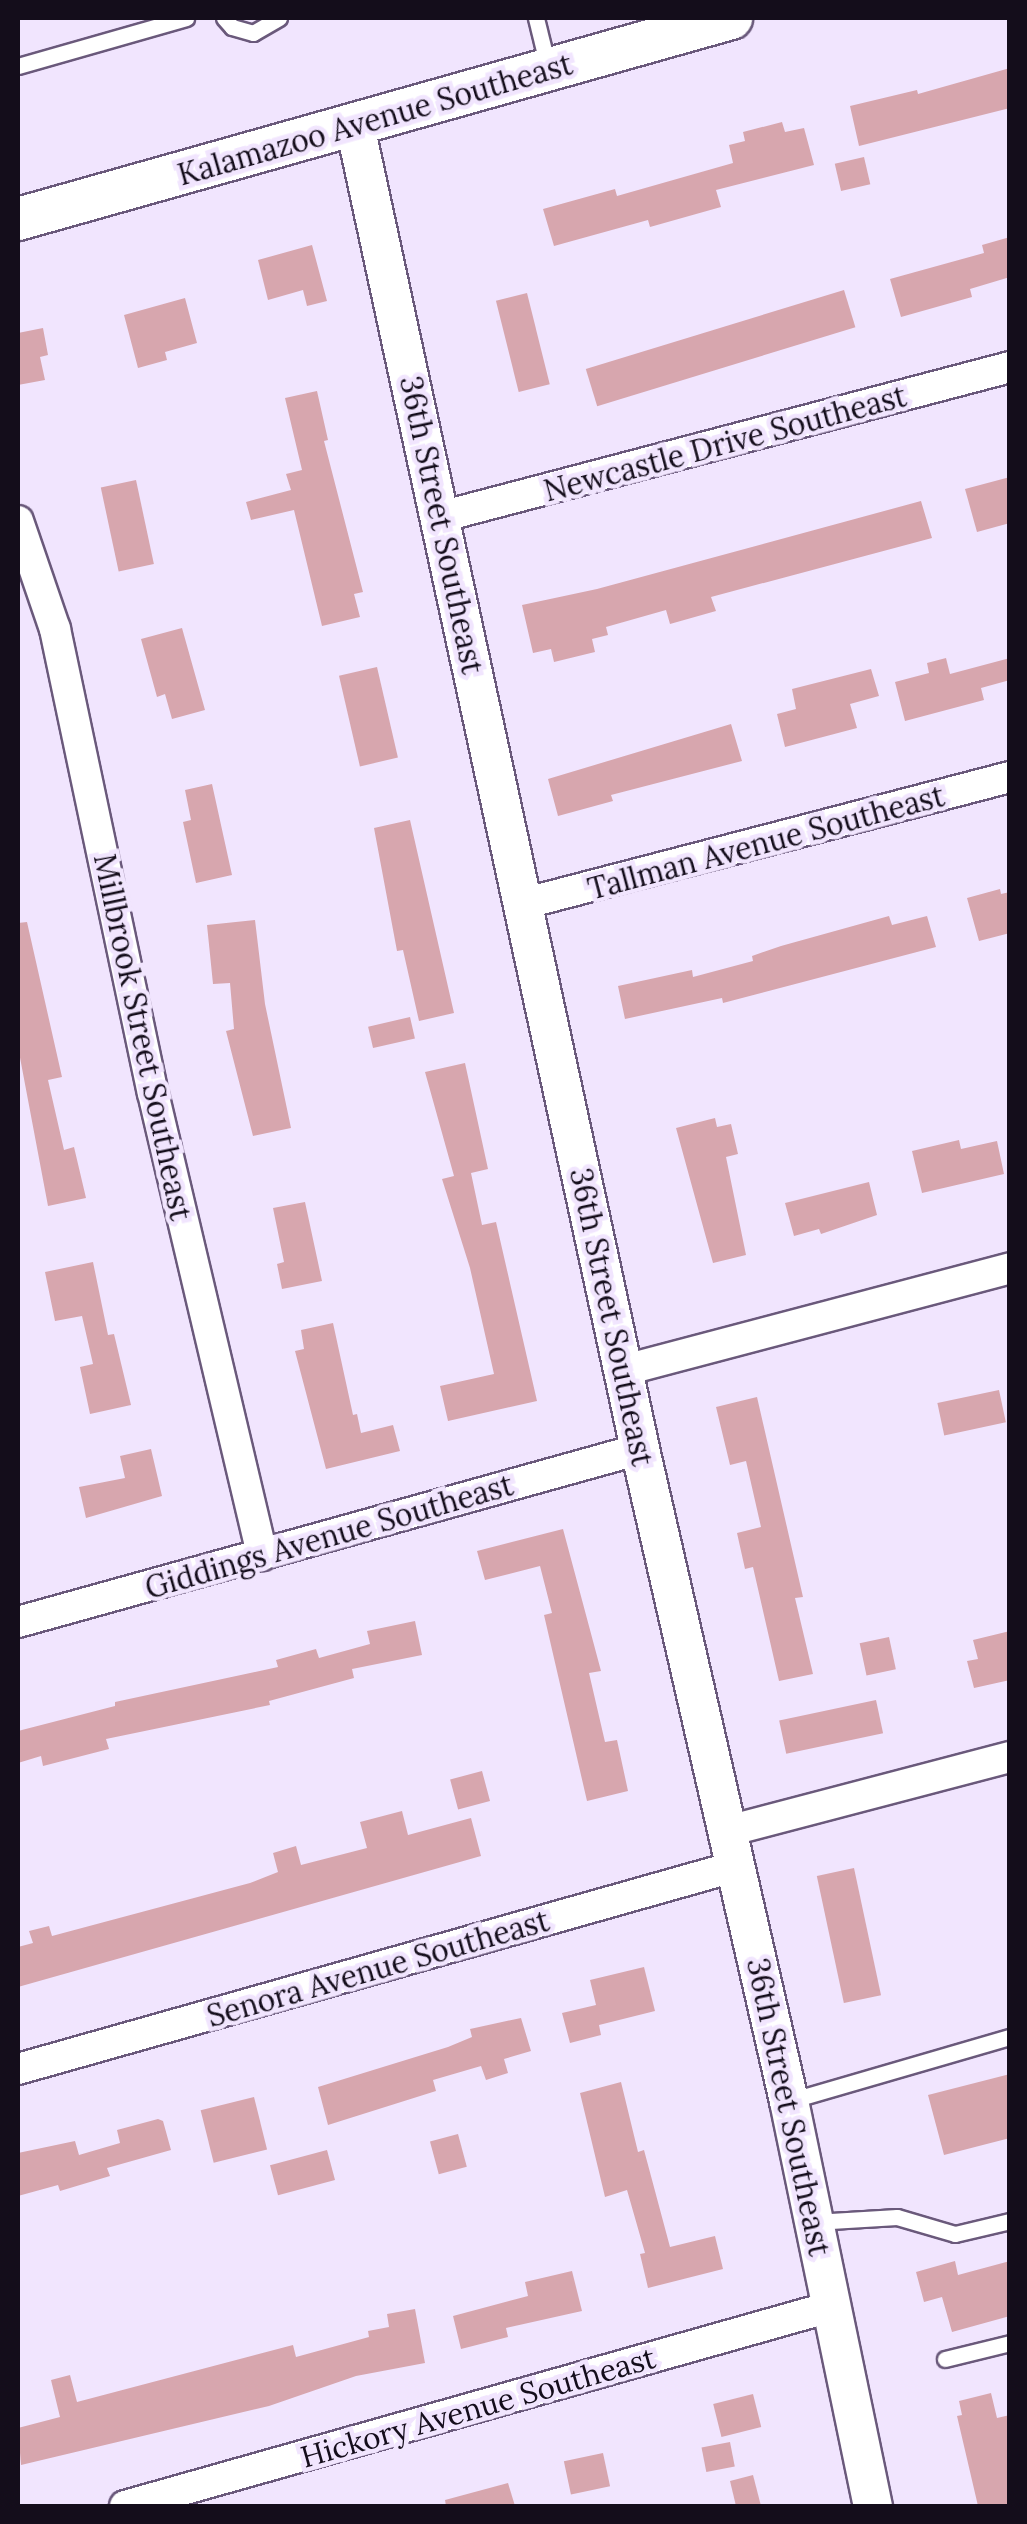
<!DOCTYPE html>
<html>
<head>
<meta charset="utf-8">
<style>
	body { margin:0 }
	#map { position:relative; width:1027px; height:2524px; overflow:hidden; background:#f1e5fe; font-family:Lora,serif }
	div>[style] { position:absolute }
	.building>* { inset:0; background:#d7a6ae; transform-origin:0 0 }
	.roads { filter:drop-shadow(2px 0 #6a597b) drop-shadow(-2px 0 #6a597b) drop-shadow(0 2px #6a597b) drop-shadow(0 -2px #6a597b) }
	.service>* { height:15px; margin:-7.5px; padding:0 7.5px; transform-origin:7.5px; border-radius:7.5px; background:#fff }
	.minor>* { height:30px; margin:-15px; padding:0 15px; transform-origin:15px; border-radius:15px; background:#fff }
	.tertiary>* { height:38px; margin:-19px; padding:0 19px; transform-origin:19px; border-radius:19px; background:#fff }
	.secondary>* { height:42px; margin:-21px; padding:0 21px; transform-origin:21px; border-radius:21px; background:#fff }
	span { translate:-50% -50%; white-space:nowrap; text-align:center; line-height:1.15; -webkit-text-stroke:9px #f1e5fe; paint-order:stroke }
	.street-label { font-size:30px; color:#140d1b }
	.frame { position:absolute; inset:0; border:20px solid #140d1b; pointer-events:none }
</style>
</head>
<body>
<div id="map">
	<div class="building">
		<i style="clip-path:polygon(1010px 68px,1010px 108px,859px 146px,850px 106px,917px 90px,918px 94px)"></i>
		<i style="clip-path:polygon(782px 122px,785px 132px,804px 128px,814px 165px,716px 190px,721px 207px,650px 227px,648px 220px,554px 246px,543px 209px,615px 189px,617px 196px,733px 163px,729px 145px,745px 141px,743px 132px)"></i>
		<i style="left:864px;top:157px;width:28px;height:30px;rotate:77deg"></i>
		<i style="clip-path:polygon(1010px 237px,1010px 277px,970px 289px,972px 297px,901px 317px,890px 279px,984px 253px,982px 245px)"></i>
		<i style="clip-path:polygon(312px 245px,327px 301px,307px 306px,303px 290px,268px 300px,258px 260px)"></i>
		<i style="left:844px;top:290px;width:39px;height:270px;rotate:73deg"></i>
		<i style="left:527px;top:293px;width:94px;height:32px;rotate:76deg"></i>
		<i style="clip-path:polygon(185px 298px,197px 343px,165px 352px,167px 360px,138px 368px,124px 315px)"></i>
		<i style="clip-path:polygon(43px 328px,48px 355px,40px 357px,45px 380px,18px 385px,18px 333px)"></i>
		<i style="clip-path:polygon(317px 391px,328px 440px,324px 441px,363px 592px,354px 594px,360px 617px,322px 626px,294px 510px,251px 520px,246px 502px,291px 490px,286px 474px,302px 470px,285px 398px)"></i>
		<i style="clip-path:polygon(1010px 477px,1010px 523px,977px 532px,965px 489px)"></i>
		<i style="left:136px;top:480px;width:86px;height:36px;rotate:78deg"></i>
		<i style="clip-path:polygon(921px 501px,932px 538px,711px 597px,716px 611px,670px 624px,666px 610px,606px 627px,608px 635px,592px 639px,595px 652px,554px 662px,551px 649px,533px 653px,522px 605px,597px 589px)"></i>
		<i style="clip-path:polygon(182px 628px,205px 710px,172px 719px,165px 694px,157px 697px,141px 639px)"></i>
		<i style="clip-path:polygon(946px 658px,950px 674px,1010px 658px,1010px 680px,981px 688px,984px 700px,905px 721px,895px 682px,929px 673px,927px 663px)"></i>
		<i style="left:377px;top:667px;width:93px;height:39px;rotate:77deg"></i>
		<i style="clip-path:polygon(871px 669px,879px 696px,850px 704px,857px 728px,785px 747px,777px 714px,796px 709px,792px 689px)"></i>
		<i style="clip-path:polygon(731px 724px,742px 761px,611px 795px,613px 801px,558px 816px,548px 779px)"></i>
		<i style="clip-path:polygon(212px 784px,232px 875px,196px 883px,183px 822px,191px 820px,185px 790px)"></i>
		<i style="clip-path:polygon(410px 820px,454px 1013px,419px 1021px,403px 950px,397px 951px,374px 828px)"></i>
		<i style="clip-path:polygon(1000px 889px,1001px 894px,1010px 892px,1010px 933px,979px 941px,967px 898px)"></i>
		<i style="clip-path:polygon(889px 916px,892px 925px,927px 916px,936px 947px,723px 1003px,722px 998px,625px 1019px,618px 986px,692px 970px,693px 977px,753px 961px,752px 956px,781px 946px)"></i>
		<i style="clip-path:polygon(255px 920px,265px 1004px,291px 1128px,253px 1136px,226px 1031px,234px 1029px,230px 983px,213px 984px,207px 925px)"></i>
		<i style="clip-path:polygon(27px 922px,62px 1077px,48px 1080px,64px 1150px,74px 1147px,86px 1198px,48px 1206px,18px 1047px,18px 923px)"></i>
		<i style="left:410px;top:1017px;width:22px;height:43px;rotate:77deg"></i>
		<i style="clip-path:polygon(465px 1063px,488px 1169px,471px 1173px,482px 1225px,496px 1222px,537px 1401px,448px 1421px,440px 1386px,494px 1374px,470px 1268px,442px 1179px,454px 1176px,425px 1072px)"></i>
		<i style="clip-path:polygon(715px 1118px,717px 1127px,731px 1124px,738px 1154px,726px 1157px,746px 1255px,713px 1263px,676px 1128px)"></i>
		<i style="clip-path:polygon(959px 1140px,961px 1149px,997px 1141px,1004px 1174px,922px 1193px,912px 1151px)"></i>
		<i style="clip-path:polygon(869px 1182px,877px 1215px,821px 1234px,819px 1229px,794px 1236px,785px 1203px)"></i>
		<i style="clip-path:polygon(305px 1202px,322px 1281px,282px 1289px,277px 1264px,284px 1262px,273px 1208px)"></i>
		<i style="clip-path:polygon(93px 1262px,108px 1335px,114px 1334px,131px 1405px,90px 1414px,80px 1367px,93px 1364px,82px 1316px,55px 1321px,45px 1272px)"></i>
		<i style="clip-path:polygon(333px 1323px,353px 1415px,357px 1414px,361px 1433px,393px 1425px,400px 1451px,326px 1469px,295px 1351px,304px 1349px,301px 1330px)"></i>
		<i style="left:999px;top:1390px;width:33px;height:63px;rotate:78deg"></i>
		<i style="clip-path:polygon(757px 1397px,803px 1597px,795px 1598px,813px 1674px,779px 1681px,753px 1567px,745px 1569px,737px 1533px,761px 1527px,746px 1461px,730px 1465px,716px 1407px)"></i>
		<i style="clip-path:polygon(151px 1449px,162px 1496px,86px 1518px,79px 1487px,125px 1478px,120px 1456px)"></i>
		<i style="clip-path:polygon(563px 1529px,601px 1671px,589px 1673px,605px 1742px,617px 1740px,628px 1791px,587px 1801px,544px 1615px,552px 1613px,540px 1566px,485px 1580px,477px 1551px)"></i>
		<i style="clip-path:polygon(415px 1621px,422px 1655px,352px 1669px,354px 1678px,269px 1701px,270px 1705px,106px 1739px,109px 1749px,43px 1766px,41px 1756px,18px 1763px,18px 1731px,115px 1706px,115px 1702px,278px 1667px,276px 1660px,316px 1649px,319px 1658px,370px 1644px,367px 1631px)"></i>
		<i style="clip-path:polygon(1010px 1631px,1010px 1680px,974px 1688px,967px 1661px,978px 1659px,973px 1640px)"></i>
		<i style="left:889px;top:1637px;width:33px;height:30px;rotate:78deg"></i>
		<i style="left:876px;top:1700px;width:34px;height:99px;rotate:78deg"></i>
		<i style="left:482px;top:1771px;width:31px;height:33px;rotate:75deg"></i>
		<i style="clip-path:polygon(402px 1811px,408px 1835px,471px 1818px,481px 1856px,18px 1987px,18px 1947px,33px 1943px,29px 1931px,49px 1926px,52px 1936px,250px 1883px,278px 1872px,273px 1853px,296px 1846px,301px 1865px,367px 1848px,360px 1822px)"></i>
		<i style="left:854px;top:1868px;width:130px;height:38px;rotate:78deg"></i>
		<i style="clip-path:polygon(644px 1967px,655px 2011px,599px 2025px,601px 2035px,570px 2043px,562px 2013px,596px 2005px,590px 1980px)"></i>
		<i style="clip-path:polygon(521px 2018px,531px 2051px,504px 2059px,508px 2073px,486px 2080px,481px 2066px,433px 2080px,436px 2091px,328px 2125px,318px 2087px,448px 2047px,472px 2037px,470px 2029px)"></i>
		<i style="clip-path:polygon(1010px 2074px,1010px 2138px,944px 2155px,928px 2095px)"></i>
		<i style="clip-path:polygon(621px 2082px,638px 2152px,644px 2150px,670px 2247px,715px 2236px,723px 2269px,648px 2288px,640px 2254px,645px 2253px,627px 2190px,605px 2197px,580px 2093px)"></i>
		<i style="left:254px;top:2097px;width:54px;height:55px;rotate:76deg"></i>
		<i style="clip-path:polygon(158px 2119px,163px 2121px,171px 2150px,107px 2168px,110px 2176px,60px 2191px,58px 2185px,18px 2196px,18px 2153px,75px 2141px,79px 2155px,120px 2143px,117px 2130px)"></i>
		<i style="left:458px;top:2134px;width:34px;height:29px;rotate:75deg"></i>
		<i style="left:327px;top:2150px;width:31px;height:59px;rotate:75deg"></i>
		<i style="clip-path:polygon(955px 2261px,958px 2275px,1010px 2261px,1010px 2316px,952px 2332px,942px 2297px,924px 2302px,916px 2272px)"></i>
		<i style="clip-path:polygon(572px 2271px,582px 2311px,506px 2328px,508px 2337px,461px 2349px,453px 2316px,528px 2296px,525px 2282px)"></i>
		<i style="clip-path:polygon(415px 2309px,425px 2363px,356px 2376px,269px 2406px,21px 2465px,18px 2428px,60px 2417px,51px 2380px,70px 2375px,77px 2402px,293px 2345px,296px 2357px,369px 2337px,368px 2331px,389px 2327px,387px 2314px)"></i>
		<i style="clip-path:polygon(991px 2393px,997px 2418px,1010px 2415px,1010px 2506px,978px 2506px,957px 2416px,962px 2415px,959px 2401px)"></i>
		<i style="left:753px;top:2394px;width:34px;height:41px;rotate:76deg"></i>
		<i style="left:730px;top:2442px;width:25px;height:29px;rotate:79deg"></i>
		<i style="left:603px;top:2453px;width:34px;height:40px;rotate:78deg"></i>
		<i style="clip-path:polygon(753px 2475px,761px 2506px,736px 2506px,730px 2481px)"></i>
		<i style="clip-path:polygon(508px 2483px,515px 2506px,446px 2506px,445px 2500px)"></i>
	</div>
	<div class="roads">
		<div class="service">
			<i style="left:224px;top:18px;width:12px;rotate:48deg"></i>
			<i style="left:232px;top:27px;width:22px;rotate:16deg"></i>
			<i style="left:253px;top:33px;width:30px;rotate:-30deg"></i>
			<i style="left:536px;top:18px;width:50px;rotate:76.2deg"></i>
			<i style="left:18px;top:66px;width:175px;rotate:-15.9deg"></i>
			<i style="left:789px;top:2101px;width:230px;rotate:-16.2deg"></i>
			<i style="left:814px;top:2222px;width:83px;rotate:-3.4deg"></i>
			<i style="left:897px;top:2217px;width:60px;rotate:16.3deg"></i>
			<i style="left:955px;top:2234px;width:57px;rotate:-13.3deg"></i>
			<i style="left:945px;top:2359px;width:67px;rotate:-13.8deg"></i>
		</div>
		<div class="minor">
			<i style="left:440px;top:517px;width:589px;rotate:-14.74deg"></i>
			<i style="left:18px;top:521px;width:114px;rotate:71.1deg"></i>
			<i style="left:55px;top:629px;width:474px;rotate:78.1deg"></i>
			<i style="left:153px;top:1093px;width:475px;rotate:76.7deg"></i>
			<i style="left:522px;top:904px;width:504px;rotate:-14.59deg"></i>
			<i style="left:625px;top:1370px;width:398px;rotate:-14.8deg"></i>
			<i style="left:18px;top:1622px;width:646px;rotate:-15.54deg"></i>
			<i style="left:728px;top:1831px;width:292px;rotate:-14.7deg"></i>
			<i style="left:18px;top:2069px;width:747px;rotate:-15.77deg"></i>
			<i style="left:125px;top:2506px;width:733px;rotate:-15.76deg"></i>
		</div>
		<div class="tertiary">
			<i style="left:355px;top:126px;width:1353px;rotate:77.84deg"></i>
			<i style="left:640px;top:1449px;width:669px;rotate:77.13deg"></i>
			<i style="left:789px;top:2101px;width:414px;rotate:78.3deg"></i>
		</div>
		<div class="secondary">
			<i style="left:18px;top:219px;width:741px;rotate:-15.74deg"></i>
		</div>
	</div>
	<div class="street-label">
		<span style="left:375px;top:119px;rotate:-16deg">Kalamazoo Avenue Southeast</span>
		<span style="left:725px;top:443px;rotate:-15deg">Newcastle Drive Southeast</span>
		<span style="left:442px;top:525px;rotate:78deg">36th Street Southeast</span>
		<span style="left:766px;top:842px;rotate:-15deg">Tallman Avenue Southeast</span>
		<span style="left:143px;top:1037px;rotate:78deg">Millbrook Street Southeast</span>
		<span style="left:612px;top:1317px;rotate:78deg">36th Street Southeast</span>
		<span style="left:329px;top:1536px;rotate:-16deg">Giddings Avenue Southeast</span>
		<span style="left:378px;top:1968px;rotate:-16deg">Senora Avenue Southeast</span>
		<span style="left:789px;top:2107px;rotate:78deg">36th Street Southeast</span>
		<span style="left:478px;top:2407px;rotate:-16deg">Hickory Avenue Southeast</span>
	</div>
	<div class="frame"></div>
</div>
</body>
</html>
